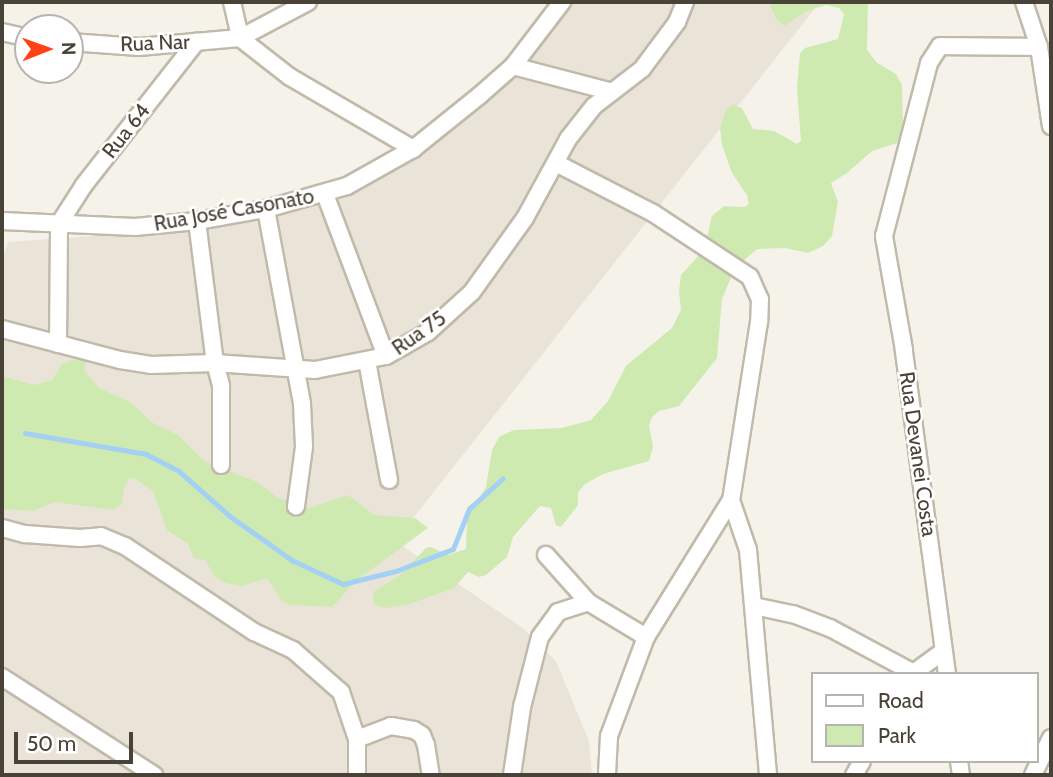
<!DOCTYPE html>
<html>
<head>
<meta charset="utf-8">
<style>
	body { margin:0 }
	#map { position:relative; width:1053px; height:777px; overflow:hidden; background:#f5f2e9; font-family:Cabin,sans-serif }
	div>[style] { position:absolute }
	.residential>* { inset:0; background:#e9e4d7 }
	.green>* { inset:0; background:#ceeab1 }
	.stream>* { height:4.5px; margin:-2.25px; padding:0 2.25px; transform-origin:2.25px; border-radius:2.25px; background:#a4d0f3 }
	.roads { filter:drop-shadow(2px 0 #c1baab) drop-shadow(-2px 0 #c1baab) drop-shadow(0 2px #c1baab) drop-shadow(0 -2px #c1baab) }
	.street>* { height:16px; margin:-8px; padding:0 8px; transform-origin:8px; border-radius:8px; background:#fff }
	span { translate:-50% -50%; white-space:nowrap; text-align:center; line-height:1.15; -webkit-text-stroke:5px #fff; paint-order:stroke }
	.street-label { font-size:21px; color:#494337 }
	.frame { position:absolute; inset:0; border:4px solid #494337; pointer-events:none }
	.legend { position:absolute; left:811px; top:672px; width:228px; height:91px; box-sizing:border-box; background:#fff; border:2px solid #b6b4af; margin:0; padding:9px 12px; list-style:none; font-size:21px; color:#494337 }
	.legend li { display:flex; align-items:center; gap:14px; height:35px }
	.legend b { width:35px; border:2px solid #b6b4af }
	.north { position:absolute; left:14px; top:14px; width:70px; height:70px; box-sizing:border-box; background:#fff; border:2px solid #b6b4af; border-radius:50%; rotate:89deg; font-size:19px; font-weight:700; line-height:28px; text-align:center; color:#494337 }
	.north::after { content:''; display:block; margin:auto; width:24px; height:32px; background:#ff4216; clip-path:polygon(50% 0,100% 100%,50% 72%,0 100%) }
	.scale { position:absolute; left:14px; top:732px; width:119px; height:32px; box-sizing:border-box; border:4px solid #494337; border-top:0; padding-left:9px; font-size:21px; line-height:24px; white-space:nowrap; color:#494337; -webkit-text-stroke:5px #fff; paint-order:stroke }
</style>
</head>
<body>
<div id="map">
	<div class="residential">
		<i style="clip-path:polygon(563px 2px,820px 2px,395px 541px,523px 628px,556px 661px,589px 741px,592px 775px,8px 775px,2px 770px,2px 260px,8px 242px,163px 231px,386px 170px,490px 94px)"></i>
	</div>
	<div class="green">
		<i style="clip-path:polygon(769px 2px,868px 2px,867px 50px,877px 63px,896px 74px,902px 85px,903px 128px,897px 143px,872px 151px,847px 173px,831px 183px,838px 202px,832px 236px,823px 246px,808px 253px,785px 248px,757px 249px,735px 268px,722px 299px,717px 358px,679px 406px,659px 411px,652px 417px,649px 425px,653px 447px,649px 461px,603px 474px,585px 484px,578px 492px,578px 505px,561px 527px,556px 525px,551px 508px,540px 506px,513px 537px,507px 557px,486px 575px,479px 577px,468px 572px,454px 588px,409px 604px,387px 608px,374px 605px,373px 592px,399px 576px,426px 548px,431px 547px,448px 555px,466px 549px,467px 518px,486px 487px,492px 450px,499px 437px,514px 430px,562px 428px,591px 420px,608px 401px,626px 366px,672px 328px,681px 310px,679px 291px,681px 275px,704px 250px,712px 216px,724px 206px,745px 207px,749px 204px,747px 195px,732px 173px,722px 145px,720px 128px,726px 109px,733px 105px,742px 108px,753px 129px,774px 131px,797px 144px,801px 141px,797px 88px,800px 53px,805px 48px,838px 39px,844px 14px,839px 8px,826px 5px,807px 11px,784px 26px,776px 19px)"></i>
		<i style="clip-path:polygon(84px 357px,87px 358px,84px 370px,99px 388px,130px 402px,153px 423px,178px 435px,204px 461px,257px 482px,278px 498px,310px 508px,348px 495px,374px 515px,415px 518px,428px 528px,357px 580px,332px 607px,291px 605px,282px 601px,267px 578px,242px 586px,225px 583px,215px 577px,205px 560px,194px 558px,188px 544px,167px 530px,153px 491px,134px 478px,129px 479px,124px 488px,122px 504px,113px 510px,54px 502px,33px 511px,2px 509px,2px 376px,34px 385px,52px 380px,62px 364px)"></i>
	</div>
	<div class="stream">
		<i style="left:25px;top:433px;width:123px;rotate:9.8deg"></i>
		<i style="left:146px;top:454px;width:37px;rotate:27deg"></i>
		<i style="left:179px;top:471px;width:68px;rotate:41.4deg"></i>
		<i style="left:230px;top:516px;width:76px;rotate:35.4deg"></i>
		<i style="left:292px;top:560px;width:56px;rotate:25.2deg"></i>
		<i style="left:343px;top:584px;width:55px;rotate:-13.8deg"></i>
		<i style="left:396px;top:571px;width:61px;rotate:-21.1deg"></i>
		<i style="left:453px;top:549px;width:43px;rotate:-68.2deg"></i>
		<i style="left:469px;top:509px;width:45px;rotate:-42.3deg"></i>
	</div>
	<div class="roads">
		<div class="street">
			<i style="left:232px;top:2px;width:37px;rotate:77deg"></i>
			<i style="left:1024px;top:2px;width:47px;rotate:71.6deg"></i>
			<i style="left:1039px;top:47px;width:80px;rotate:81.4deg"></i>
			<i style="left:2px;top:32px;width:27px;rotate:13deg"></i>
			<i style="left:240px;top:38px;width:63px;rotate:38deg"></i>
			<i style="left:290px;top:77px;width:143px;rotate:30.3deg"></i>
			<i style="left:70px;top:42px;width:69px;rotate:4.1deg"></i>
			<i style="left:139px;top:47px;width:101px;rotate:-5.1deg"></i>
			<i style="left:240px;top:38px;width:77px;rotate:-27.9deg"></i>
			<i style="left:513px;top:66px;width:99px;rotate:14.6deg"></i>
			<i style="left:556px;top:163px;width:109px;rotate:27.3deg"></i>
			<i style="left:653px;top:213px;width:116px;rotate:33.4deg"></i>
			<i style="left:750px;top:277px;width:24px;rotate:66deg"></i>
			<i style="left:760px;top:299px;width:23px;rotate:92deg"></i>
			<i style="left:759px;top:322px;width:180px;rotate:98.9deg"></i>
			<i style="left:731px;top:500px;width:161px;rotate:121.8deg"></i>
			<i style="left:646px;top:637px;width:106px;rotate:110.5deg"></i>
			<i style="left:609px;top:736px;width:39px;rotate:93deg"></i>
			<i style="left:325px;top:194px;width:173px;rotate:69.4deg"></i>
			<i style="left:266px;top:209px;width:198px;rotate:79.5deg"></i>
			<i style="left:302px;top:404px;width:43px;rotate:87.3deg"></i>
			<i style="left:304px;top:447px;width:60px;rotate:97.7deg"></i>
			<i style="left:2px;top:221px;width:133px;rotate:2.6deg"></i>
			<i style="left:135px;top:227px;width:62px;rotate:-5.5deg"></i>
			<i style="left:197px;top:221px;width:70px;rotate:-9.9deg"></i>
			<i style="left:266px;top:209px;width:84px;rotate:-15.9deg"></i>
			<i style="left:347px;top:186px;width:76px;rotate:-29.3deg"></i>
			<i style="left:413px;top:149px;width:85px;rotate:-38.8deg"></i>
			<i style="left:479px;top:96px;width:45px;rotate:-41.4deg"></i>
			<i style="left:513px;top:66px;width:81px;rotate:-52.6deg"></i>
			<i style="left:197px;top:221px;width:143px;rotate:82.8deg"></i>
			<i style="left:215px;top:363px;width:24px;rotate:75deg"></i>
			<i style="left:221px;top:386px;width:79px;rotate:90deg"></i>
			<i style="left:59px;top:224px;width:46px;rotate:-57.3deg"></i>
			<i style="left:84px;top:185px;width:182px;rotate:-51.9deg"></i>
			<i style="left:2px;top:329px;width:122px;rotate:14.7deg"></i>
			<i style="left:120px;top:360px;width:31px;rotate:9deg"></i>
			<i style="left:151px;top:365px;width:64px;rotate:-1.8deg"></i>
			<i style="left:215px;top:363px;width:100px;rotate:4deg"></i>
			<i style="left:315px;top:370px;width:72px;rotate:-11.2deg"></i>
			<i style="left:386px;top:356px;width:48px;rotate:-29.7deg"></i>
			<i style="left:428px;top:332px;width:59px;rotate:-42.3deg"></i>
			<i style="left:472px;top:292px;width:91px;rotate:-54.4deg"></i>
			<i style="left:525px;top:218px;width:90px;rotate:-61.4deg"></i>
			<i style="left:568px;top:139px;width:42px;rotate:-51.8deg"></i>
			<i style="left:594px;top:106px;width:61px;rotate:-37.6deg"></i>
			<i style="left:642px;top:69px;width:59px;rotate:-53.3deg"></i>
			<i style="left:677px;top:22px;width:22px;rotate:-68deg"></i>
			<i style="left:58px;top:344px;width:120px;rotate:-89.5deg"></i>
			<i style="left:367px;top:361px;width:121px;rotate:79.5deg"></i>
			<i style="left:731px;top:500px;width:53px;rotate:71.2deg"></i>
			<i style="left:748px;top:550px;width:226px;rotate:84.9deg"></i>
			<i style="left:2px;top:528px;width:24px;rotate:15deg"></i>
			<i style="left:25px;top:534px;width:55px;rotate:4.2deg"></i>
			<i style="left:80px;top:538px;width:21px;rotate:-5deg"></i>
			<i style="left:101px;top:536px;width:26px;rotate:23deg"></i>
			<i style="left:125px;top:546px;width:155px;rotate:33.7deg"></i>
			<i style="left:254px;top:632px;width:43px;rotate:24.8deg"></i>
			<i style="left:293px;top:650px;width:64px;rotate:41.2deg"></i>
			<i style="left:341px;top:692px;width:50px;rotate:71.2deg"></i>
			<i style="left:357px;top:739px;width:36px;rotate:90deg"></i>
			<i style="left:546px;top:555px;width:63px;rotate:48.2deg"></i>
			<i style="left:754px;top:606px;width:40px;rotate:12deg"></i>
			<i style="left:793px;top:614px;width:40px;rotate:21deg"></i>
			<i style="left:830px;top:628px;width:93px;rotate:28.2deg"></i>
			<i style="left:912px;top:674px;width:39px;rotate:-36deg"></i>
			<i style="left:947px;top:674px;width:327px;rotate:-97.6deg"></i>
			<i style="left:904px;top:350px;width:116px;rotate:-100deg"></i>
			<i style="left:884px;top:236px;width:179px;rotate:-75.4deg"></i>
			<i style="left:929px;top:63px;width:20px;rotate:-57deg"></i>
			<i style="left:940px;top:46px;width:99px;rotate:0.6deg"></i>
			<i style="left:2px;top:677px;width:181px;rotate:32.8deg"></i>
			<i style="left:357px;top:739px;width:36px;rotate:-21deg"></i>
			<i style="left:391px;top:726px;width:23px;rotate:10deg"></i>
			<i style="left:414px;top:730px;width:9px;rotate:32deg"></i>
			<i style="left:422px;top:735px;width:11px;rotate:68deg"></i>
			<i style="left:426px;top:745px;width:30px;rotate:81deg"></i>
			<i style="left:959px;top:761px;width:14px;rotate:82deg"></i>
			<i style="left:512px;top:775px;width:69px;rotate:-81.6deg"></i>
			<i style="left:522px;top:707px;width:72px;rotate:-75.6deg"></i>
			<i style="left:540px;top:637px;width:31px;rotate:-54deg"></i>
			<i style="left:558px;top:612px;width:32px;rotate:-18deg"></i>
			<i style="left:588px;top:602px;width:68px;rotate:31.1deg"></i>
			<i style="left:854px;top:775px;width:16px;rotate:-60deg"></i>
			<i style="left:1033px;top:775px;width:41px;rotate:-64.1deg"></i>
		</div>
	</div>
	<div class="street-label">
		<span style="left:155px;top:43px;rotate:-2deg">Rua Nar</span>
		<span style="left:126px;top:131px;rotate:-52deg">Rua 64</span>
		<span style="left:234px;top:210px;rotate:-10deg">Rua José Casonato</span>
		<span style="left:419px;top:333px;rotate:-35deg">Rua 75</span>
		<span style="left:918px;top:454px;rotate:82deg">Rua Devanei Costa</span>
	</div>
	<div class="frame"></div>
	<ul class="legend">
	<li><b style="height:9px;background:#fff"></b>Road</li>
	<li><b style="height:19px;background:#ceeab1"></b>Park</li>
	</ul>
	<div class="north">N</div>
	<div class="scale">50 m</div>
</div>
</body>
</html>
